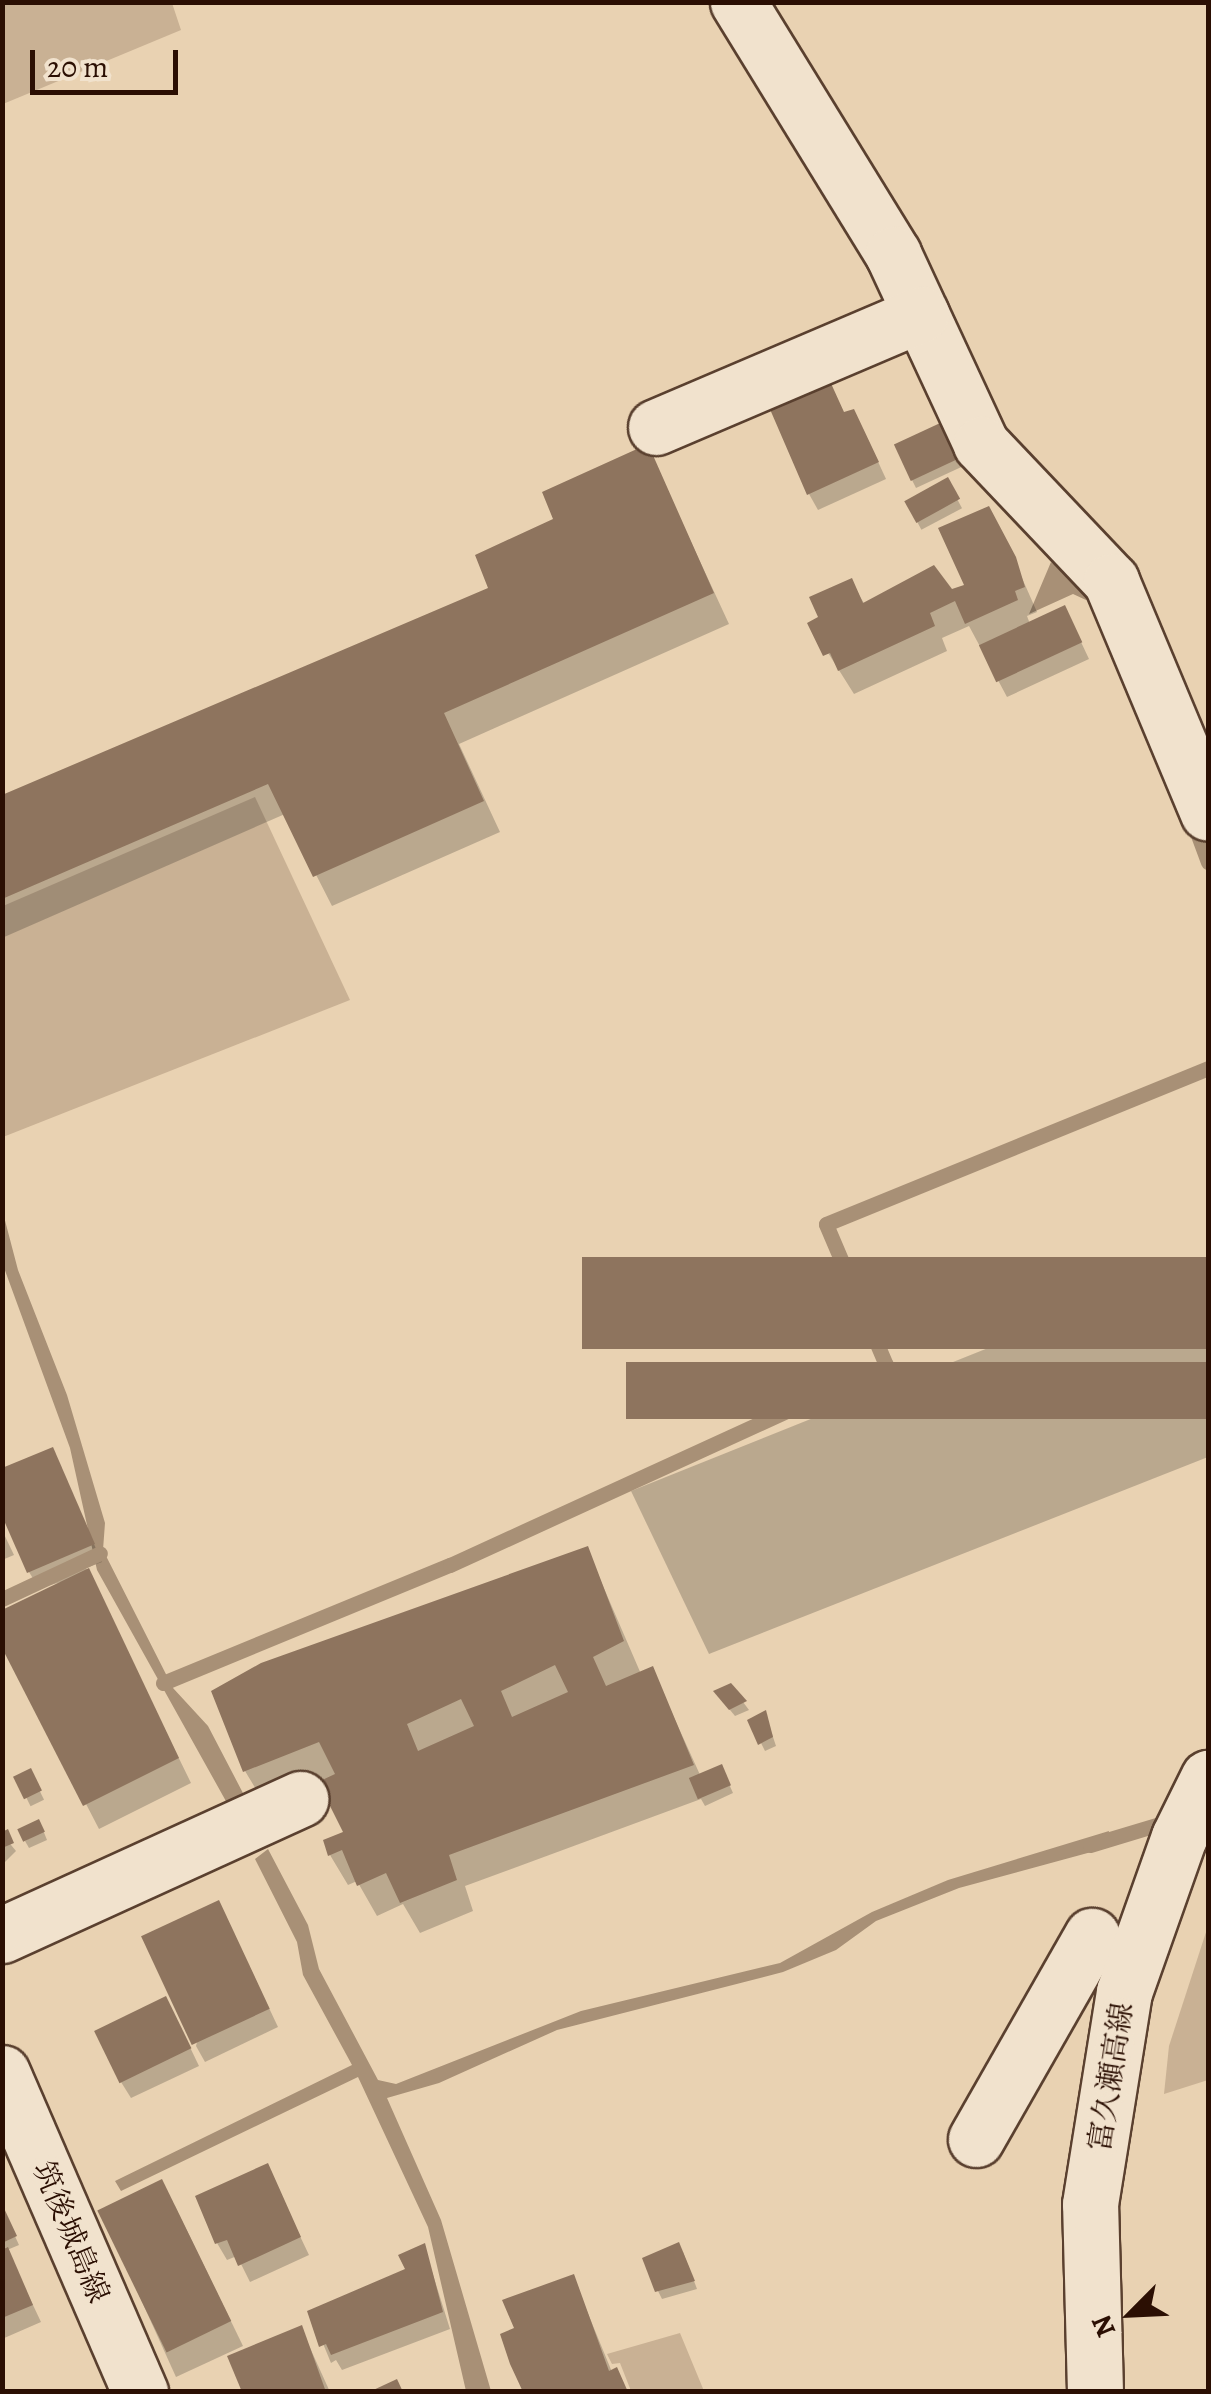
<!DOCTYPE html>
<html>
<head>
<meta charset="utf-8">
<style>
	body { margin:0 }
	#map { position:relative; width:1211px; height:2394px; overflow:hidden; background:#e9d2b2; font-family:Alegreya,"Noto Serif JP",serif }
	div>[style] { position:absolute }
	.green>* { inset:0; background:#c9b194 }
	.water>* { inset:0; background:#a89076 }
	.shadow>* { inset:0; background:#0003; transform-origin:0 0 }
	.stream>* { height:15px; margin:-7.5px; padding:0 7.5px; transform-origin:7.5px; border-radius:7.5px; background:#a89076 }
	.building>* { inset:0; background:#8e745e; transform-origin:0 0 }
	.roads { filter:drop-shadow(2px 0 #5a402f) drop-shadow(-2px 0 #5a402f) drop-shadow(0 2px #5a402f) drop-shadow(0 -2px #5a402f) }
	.minor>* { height:55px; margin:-27.5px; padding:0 27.5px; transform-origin:27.5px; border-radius:27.5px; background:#f1e2cd }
	.secondary>* { height:55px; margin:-27.5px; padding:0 27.5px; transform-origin:27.5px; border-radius:27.5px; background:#f1e2cd }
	span { translate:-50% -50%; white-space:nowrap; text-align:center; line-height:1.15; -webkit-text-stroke:10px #f1e2cd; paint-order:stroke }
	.street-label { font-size:30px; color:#2b0f03 }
	.frame { position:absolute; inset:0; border:5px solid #2b0f03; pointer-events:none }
	.north { position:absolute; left:1081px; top:2264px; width:100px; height:100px; -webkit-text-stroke:8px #f1e2cd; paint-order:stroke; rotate:246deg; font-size:28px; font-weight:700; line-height:40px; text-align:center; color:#2b0f03 }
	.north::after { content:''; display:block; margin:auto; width:35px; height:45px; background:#2b0f03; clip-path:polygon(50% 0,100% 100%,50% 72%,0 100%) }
	.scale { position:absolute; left:30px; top:50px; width:148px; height:45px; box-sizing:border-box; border:5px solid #2b0f03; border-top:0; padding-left:12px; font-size:30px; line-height:35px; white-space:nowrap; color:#2b0f03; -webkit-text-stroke:8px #f1e2cd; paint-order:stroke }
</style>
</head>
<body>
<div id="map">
	<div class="green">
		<i style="clip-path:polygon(3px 2px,172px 3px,181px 30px,3px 104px)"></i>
		<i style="clip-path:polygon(255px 797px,350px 1000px,3px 1137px,3px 906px)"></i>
		<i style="clip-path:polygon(1208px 1926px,1208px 2080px,1164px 2094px,1169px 2046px)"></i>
		<i style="clip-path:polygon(680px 2333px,704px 2391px,631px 2391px,620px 2363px,612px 2364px,607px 2354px)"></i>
	</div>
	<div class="water">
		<i style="clip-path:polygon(1051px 562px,1090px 591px,1086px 600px,1073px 594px,1029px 614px)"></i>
		<i style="clip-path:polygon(2px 1209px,18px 1270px,67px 1395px,105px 1523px,103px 1550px,173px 1688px,208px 1726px,244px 1795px,227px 1803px,97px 1570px,70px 1448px,3px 1265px)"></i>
		<i style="clip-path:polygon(1109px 1831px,1106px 1848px,959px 1888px,876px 1921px,836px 1950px,783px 1972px,557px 2030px,439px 2083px,387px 2098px,441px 2220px,491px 2391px,466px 2391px,428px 2227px,358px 2077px,121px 2191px,115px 2181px,352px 2065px,303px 1975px,297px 1942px,255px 1859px,268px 1849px,308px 1925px,319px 1969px,378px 2080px,396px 2084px,581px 2011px,780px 1963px,872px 1912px,948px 1880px)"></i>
	</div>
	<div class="shadow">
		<i style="clip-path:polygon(950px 422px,970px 463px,916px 488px,912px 480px)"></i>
		<i style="clip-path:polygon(863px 429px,886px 479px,818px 510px,809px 494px)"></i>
		<i style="clip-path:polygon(647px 447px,729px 624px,459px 744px,500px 832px,332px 906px,285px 814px,2px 938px,2px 798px,492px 589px)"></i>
		<i style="left:947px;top:480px;width:32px;height:46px;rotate:62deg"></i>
		<i style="clip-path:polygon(1002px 533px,1037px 612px,1027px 616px,1030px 624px,1073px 625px,1089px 659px,1007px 697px,969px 626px,942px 638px,947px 651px,854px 694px,825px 648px,822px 618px,851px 581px,865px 605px,951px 592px,967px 586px)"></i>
		<i style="clip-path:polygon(1208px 1260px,1208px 1457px,709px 1654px,631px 1491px)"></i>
		<i style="clip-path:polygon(52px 1450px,102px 1562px,86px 1568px,191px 1783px,99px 1829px,2px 1642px,69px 1580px,39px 1588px,29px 1572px)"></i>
		<i style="clip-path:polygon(2px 1530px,14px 1555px,2px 1560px)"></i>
		<i style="clip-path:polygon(587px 1549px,641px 1674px,652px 1669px,701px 1777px,725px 1775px,733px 1793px,705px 1806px,701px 1799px,465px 1886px,473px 1911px,420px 1933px,403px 1904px,377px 1916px,357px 1881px,348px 1885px,330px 1855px,347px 1833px,320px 1779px,263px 1801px,245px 1771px)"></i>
		<i style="clip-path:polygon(731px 1686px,749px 1710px,735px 1716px,721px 1699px)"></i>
		<i style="clip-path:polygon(765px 1713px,776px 1746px,765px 1751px,750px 1721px)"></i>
		<i style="left:30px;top:1771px;width:32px;height:15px;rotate:64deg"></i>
		<i style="clip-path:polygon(43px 1830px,47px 1840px,29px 1848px,25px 1841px)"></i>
		<i style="clip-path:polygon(2px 1834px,16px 1851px,2px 1865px)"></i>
		<i style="clip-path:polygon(227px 1919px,278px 2027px,205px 2062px,196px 2046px)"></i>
		<i style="clip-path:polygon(175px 2016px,199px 2066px,131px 2098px,121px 2082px)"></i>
		<i style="clip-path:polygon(267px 2167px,309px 2255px,250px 2282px,237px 2256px,227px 2260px,217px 2243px)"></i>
		<i style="clip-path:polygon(175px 2206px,243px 2346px,176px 2377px,100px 2209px)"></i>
		<i style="clip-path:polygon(3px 2210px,19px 2245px,7px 2250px,41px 2322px,2px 2339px)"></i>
		<i style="clip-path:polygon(424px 2246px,450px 2329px,342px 2370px,336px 2360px,331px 2363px,310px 2312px,408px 2270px)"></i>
		<i style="clip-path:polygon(683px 2252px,697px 2289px,662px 2299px,658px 2291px)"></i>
		<i style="clip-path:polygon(573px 2277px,612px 2372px,628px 2392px,530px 2392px,517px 2329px)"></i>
		<i style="clip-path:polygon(301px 2328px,330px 2392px,244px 2392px)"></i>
	</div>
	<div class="stream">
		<i style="left:1192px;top:819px;width:46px;rotate:69.6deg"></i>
		<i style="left:2px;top:1599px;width:108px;rotate:-25.1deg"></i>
		<i style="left:163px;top:1683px;width:310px;rotate:-22.4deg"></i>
		<i style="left:450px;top:1565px;width:480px;rotate:-24.6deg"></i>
		<i style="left:886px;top:1365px;width:153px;rotate:-113.1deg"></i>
		<i style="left:826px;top:1224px;width:413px;rotate:-22.2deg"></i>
		<i style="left:1090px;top:1845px;width:87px;rotate:-16.8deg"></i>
	</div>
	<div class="building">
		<i style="clip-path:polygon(829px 379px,844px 412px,854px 409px,879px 462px,807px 495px,769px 407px)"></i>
		<i style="left:951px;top:418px;width:40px;height:63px;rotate:65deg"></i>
		<i style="clip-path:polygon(648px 444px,714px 593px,444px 713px,484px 801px,313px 877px,268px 784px,2px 899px,2px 795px,488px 588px,475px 555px,553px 519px,542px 492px)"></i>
		<i style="left:948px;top:477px;width:25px;height:50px;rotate:61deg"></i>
		<i style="clip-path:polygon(989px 506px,1016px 557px,1025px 587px,1015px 591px,1018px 600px,965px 624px,955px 601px,930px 613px,935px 626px,838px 671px,830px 653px,823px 656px,807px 623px,818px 617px,809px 597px,852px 578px,863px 603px,934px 565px,952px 589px,964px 585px,938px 528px)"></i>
		<i style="left:1065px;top:605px;width:41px;height:95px;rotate:65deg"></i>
		<i style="left:1208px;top:1257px;width:92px;height:626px;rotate:90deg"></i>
		<i style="left:1208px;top:1362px;width:57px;height:582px;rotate:90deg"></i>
		<i style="clip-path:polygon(53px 1447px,95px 1544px,27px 1573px,2px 1516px,2px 1468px)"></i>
		<i style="clip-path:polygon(evenodd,588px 1546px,624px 1641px,593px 1657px,606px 1686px,653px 1666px,694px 1765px,449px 1855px,457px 1880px,400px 1903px,386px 1873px,357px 1886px,342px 1850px,328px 1856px,323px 1840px,343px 1832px,318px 1782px,335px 1774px,319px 1742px,243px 1772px,211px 1691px,261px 1663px,588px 1546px,555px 1665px,568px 1692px,512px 1717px,501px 1691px,555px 1665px,588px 1546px,461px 1699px,474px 1726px,418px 1751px,407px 1724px,461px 1699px)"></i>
		<i style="clip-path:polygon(89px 1568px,179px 1758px,83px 1806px,2px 1648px,2px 1610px)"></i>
		<i style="clip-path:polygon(731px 1683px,747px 1701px,729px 1710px,713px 1691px)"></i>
		<i style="clip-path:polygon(766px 1710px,773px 1737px,758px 1745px,747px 1720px)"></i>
		<i style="left:722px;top:1764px;width:23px;height:36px;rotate:67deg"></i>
		<i style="left:31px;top:1768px;width:25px;height:20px;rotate:64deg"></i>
		<i style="left:39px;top:1819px;width:14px;height:24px;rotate:65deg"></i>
		<i style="clip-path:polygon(8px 1829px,14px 1843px,2px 1848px,2px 1832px)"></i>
		<i style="left:219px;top:1900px;width:120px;height:86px;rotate:65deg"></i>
		<i style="left:166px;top:1996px;width:58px;height:80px;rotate:64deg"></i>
		<i style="clip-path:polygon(268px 2163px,301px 2237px,238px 2266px,227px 2240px,215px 2244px,195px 2196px)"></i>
		<i style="left:162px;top:2179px;width:158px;height:72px;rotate:64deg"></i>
		<i style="clip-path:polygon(2px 2204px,17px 2236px,2px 2243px)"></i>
		<i style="clip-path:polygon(679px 2242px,695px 2281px,655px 2292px,642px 2258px)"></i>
		<i style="clip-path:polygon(425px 2243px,443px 2312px,331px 2355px,326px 2344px,319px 2347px,307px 2311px,405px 2269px,398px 2255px)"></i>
		<i style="clip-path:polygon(8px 2247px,33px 2305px,2px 2318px,2px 2250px)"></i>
		<i style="clip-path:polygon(574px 2274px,609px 2371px,617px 2367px,628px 2392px,523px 2392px,510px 2364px,500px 2334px,514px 2328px,502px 2300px)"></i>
		<i style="clip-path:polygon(302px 2325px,326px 2392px,242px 2392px,227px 2356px)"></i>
		<i style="clip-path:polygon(397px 2379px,403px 2392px,369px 2392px)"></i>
	</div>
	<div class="roads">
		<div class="minor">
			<i style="left:738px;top:2px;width:296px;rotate:58.4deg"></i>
			<i style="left:893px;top:254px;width:209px;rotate:65.1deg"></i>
			<i style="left:981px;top:444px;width:189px;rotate:46.5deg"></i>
			<i style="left:1111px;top:581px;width:251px;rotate:67.3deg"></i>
			<i style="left:656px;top:427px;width:288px;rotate:-23.1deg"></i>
			<i style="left:2px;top:1935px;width:328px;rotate:-24.5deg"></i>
			<i style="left:976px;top:2139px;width:234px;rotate:-60.3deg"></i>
		</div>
		<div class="secondary">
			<i style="left:2px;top:2073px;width:348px;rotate:66.6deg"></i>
			<i style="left:1095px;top:2392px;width:188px;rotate:-91.5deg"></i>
			<i style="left:1090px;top:2204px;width:215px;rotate:-80.9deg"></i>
			<i style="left:1124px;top:1992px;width:164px;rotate:-70.5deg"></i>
			<i style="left:1179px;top:1837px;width:66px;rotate:-63.8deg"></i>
		</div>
	</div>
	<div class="street-label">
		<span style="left:1111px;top:2077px;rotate:-81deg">富久瀬高線</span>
		<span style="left:71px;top:2232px;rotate:67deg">筑後城島線</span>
	</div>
	<div class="frame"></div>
	<div class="north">N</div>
	<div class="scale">20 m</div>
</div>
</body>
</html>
